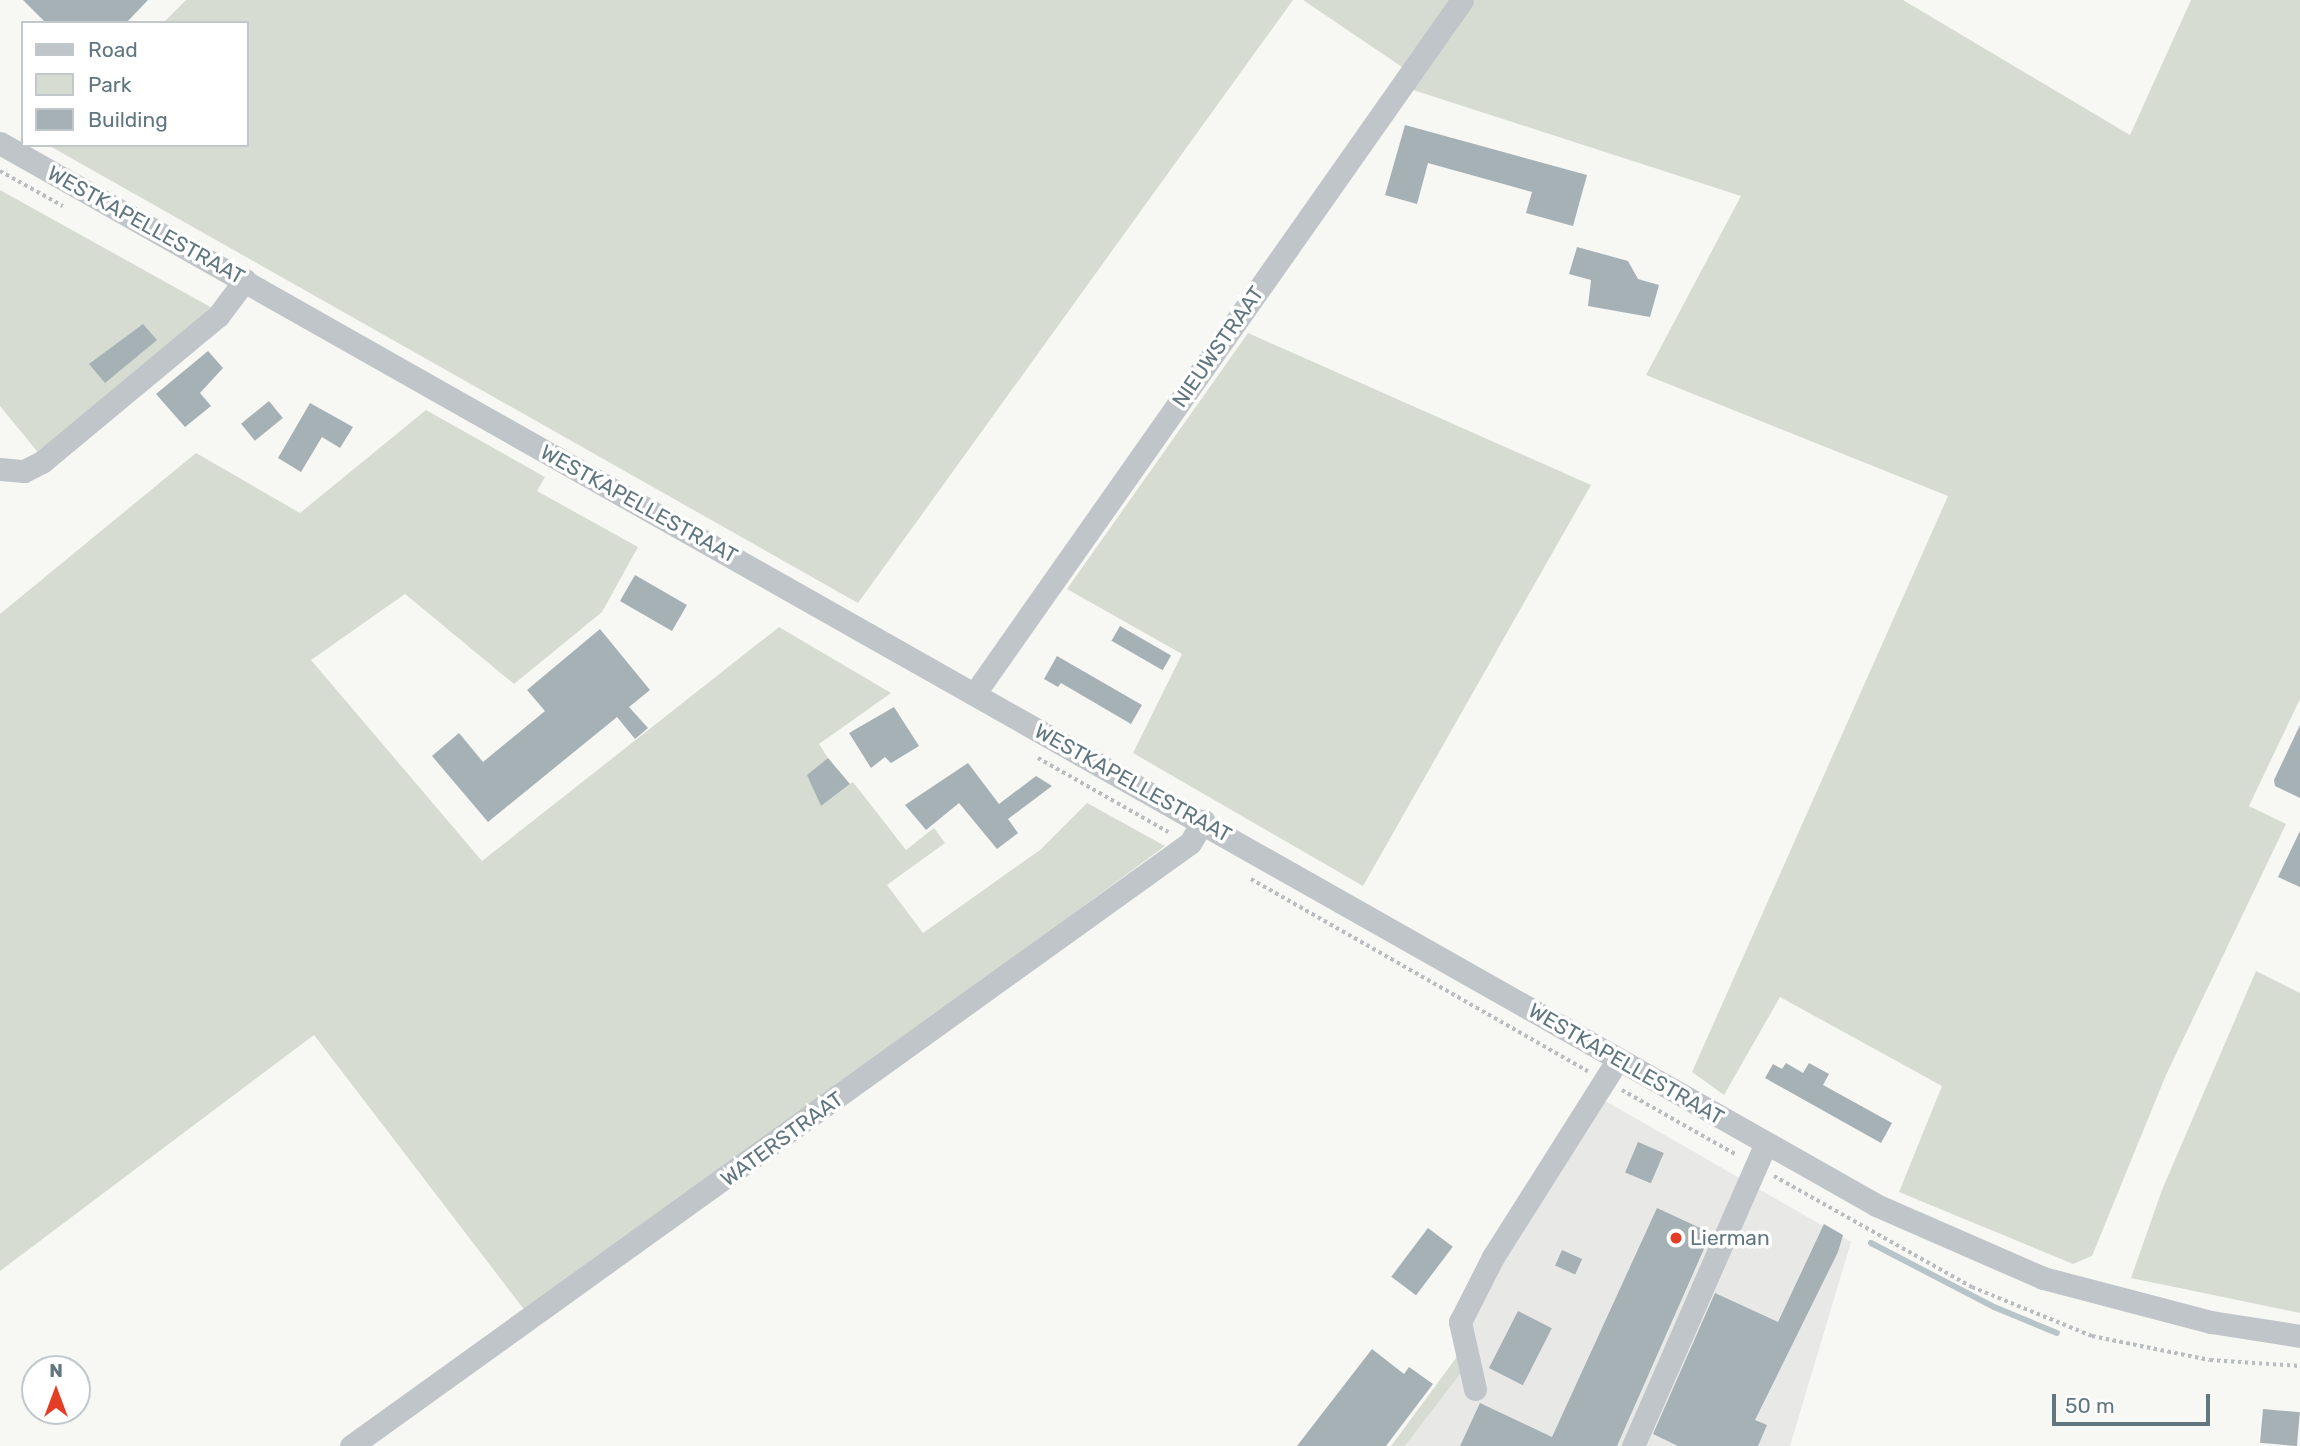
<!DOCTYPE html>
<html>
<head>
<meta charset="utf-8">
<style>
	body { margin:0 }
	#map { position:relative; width:2300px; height:1446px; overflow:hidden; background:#f7f7f4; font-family:Rubik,sans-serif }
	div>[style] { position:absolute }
	.built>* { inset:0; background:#e8e8e7 }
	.green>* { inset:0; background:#d7dcd3 }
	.stream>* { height:6px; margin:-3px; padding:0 3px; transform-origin:3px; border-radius:3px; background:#b7c5c8 }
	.building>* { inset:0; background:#a6b1b5; transform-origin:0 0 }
	.path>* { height:3.5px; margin-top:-1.75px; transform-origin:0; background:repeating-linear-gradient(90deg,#b9bdbf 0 3.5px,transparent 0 7px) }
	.minor>* { height:23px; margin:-11.5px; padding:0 11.5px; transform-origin:11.5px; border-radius:11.5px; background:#bfc5c8 }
	.dots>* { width:19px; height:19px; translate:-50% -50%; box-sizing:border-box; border:4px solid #fff; border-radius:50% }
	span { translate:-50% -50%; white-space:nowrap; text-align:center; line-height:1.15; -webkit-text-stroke:7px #fff; paint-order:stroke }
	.street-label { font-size:21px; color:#61767f }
	.poi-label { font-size:21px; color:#61767f }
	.left { translate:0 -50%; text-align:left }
	.legend { position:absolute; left:21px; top:21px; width:228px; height:126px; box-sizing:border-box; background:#fff; border:2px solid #c0c8cc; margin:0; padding:9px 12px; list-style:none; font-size:21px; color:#61767f }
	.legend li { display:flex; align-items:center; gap:14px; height:35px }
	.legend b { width:35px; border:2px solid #c0c8cc }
	.north { position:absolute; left:21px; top:1355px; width:70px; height:70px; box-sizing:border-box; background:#fff; border:2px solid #c0c8cc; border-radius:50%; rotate:0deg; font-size:19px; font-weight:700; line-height:28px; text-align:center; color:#61767f }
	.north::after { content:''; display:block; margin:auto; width:24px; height:32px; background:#e53d25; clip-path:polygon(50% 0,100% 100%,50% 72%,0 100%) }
	.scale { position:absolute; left:2052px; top:1394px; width:158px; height:32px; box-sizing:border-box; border:4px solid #61767f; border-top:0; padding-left:9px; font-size:21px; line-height:24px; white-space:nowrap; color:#61767f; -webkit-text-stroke:5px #fff; paint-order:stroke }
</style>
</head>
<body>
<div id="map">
	<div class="built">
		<i style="clip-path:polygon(1602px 1099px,1851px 1242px,1790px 1446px,1405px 1446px,1464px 1369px,1472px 1327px,1503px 1250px)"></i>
	</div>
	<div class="green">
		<i style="clip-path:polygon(186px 0,1293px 0,858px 603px,48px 145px,247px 145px,247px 23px,163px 23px)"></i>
		<i style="clip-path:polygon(1303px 0,1453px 0,1405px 69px)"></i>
		<i style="clip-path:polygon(1468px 0,1903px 0,2130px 135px,2191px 0,2300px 0,2300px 699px,2249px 806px,2286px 824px,2166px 1075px,2092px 1256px,2073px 1264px,1899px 1192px,1942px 1086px,1780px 997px,1724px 1095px,1692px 1072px,1948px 496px,1646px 375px,1741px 196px,1407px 88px)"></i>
		<i style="clip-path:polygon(0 190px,214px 309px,41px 456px,0 406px)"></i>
		<i style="clip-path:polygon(1248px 333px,1591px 485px,1363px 886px,1133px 753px,1182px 654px,1067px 589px)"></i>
		<i style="clip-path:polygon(426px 410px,545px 477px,537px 491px,638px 547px,602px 612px,514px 684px,405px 594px,311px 660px,482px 861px,779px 627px,891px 693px,819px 744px,828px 758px,808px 775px,821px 806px,853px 782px,906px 850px,934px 828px,945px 843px,887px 885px,923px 933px,1040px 850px,1087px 803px,1165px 846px,529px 1316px,314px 1035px,0 1271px,0 614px,196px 453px,300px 513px)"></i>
		<i style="clip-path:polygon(2256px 971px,2300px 993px,2300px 1313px,2131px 1278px,2162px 1190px)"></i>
		<i style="clip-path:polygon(1459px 1354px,1464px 1369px,1405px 1446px,1391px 1446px)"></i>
	</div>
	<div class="stream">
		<i style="left:1871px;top:1243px;width:139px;rotate:27.5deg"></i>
		<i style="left:1994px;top:1307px;width:68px;rotate:22.4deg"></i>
	</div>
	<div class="building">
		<i style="clip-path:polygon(23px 0,148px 0,126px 23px,46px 23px)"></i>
		<i style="clip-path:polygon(1405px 125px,1587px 175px,1573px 226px,1526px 213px,1532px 192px,1428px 163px,1417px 204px,1385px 195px)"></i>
		<i style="clip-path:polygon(1577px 247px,1628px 261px,1638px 279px,1659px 285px,1650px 317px,1588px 306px,1591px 280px,1569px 274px)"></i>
		<i style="clip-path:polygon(143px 324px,157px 340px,105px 383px,89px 364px)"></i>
		<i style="clip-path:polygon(208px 351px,223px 368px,200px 393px,211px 406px,185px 427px,156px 394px)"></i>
		<i style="left:269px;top:401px;width:22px;height:36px;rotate:51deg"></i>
		<i style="clip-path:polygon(310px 403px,353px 427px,340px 448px,322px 437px,301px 472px,278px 458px)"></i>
		<i style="left:635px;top:575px;width:60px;height:30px;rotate:30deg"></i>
		<i style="left:1120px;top:626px;width:59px;height:17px;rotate:30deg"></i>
		<i style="clip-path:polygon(600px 629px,650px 690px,629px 707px,648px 728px,635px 739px,617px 717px,488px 822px,432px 756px,459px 733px,483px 762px,545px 711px,527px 690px)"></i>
		<i style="clip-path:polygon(1057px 656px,1142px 705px,1131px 724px,1061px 683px,1058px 687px,1044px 679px)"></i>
		<i style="clip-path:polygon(894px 707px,919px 746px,891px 763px,885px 757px,871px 768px,849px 733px)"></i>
		<i style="clip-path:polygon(2300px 725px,2300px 798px,2275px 786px,2274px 780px)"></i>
		<i style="clip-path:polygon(828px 758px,850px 784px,821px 806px,807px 775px)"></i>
		<i style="clip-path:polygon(968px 763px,999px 804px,1036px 776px,1052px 786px,1008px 819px,1018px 833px,997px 849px,959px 803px,926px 830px,905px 805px)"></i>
		<i style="clip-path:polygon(2300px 831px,2300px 887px,2278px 877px)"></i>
		<i style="clip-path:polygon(1786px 1063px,1803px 1073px,1809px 1063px,1829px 1074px,1823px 1085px,1892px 1123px,1881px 1143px,1765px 1078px,1773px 1064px,1782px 1069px)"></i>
		<i style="left:1638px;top:1142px;width:28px;height:33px;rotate:23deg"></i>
		<i style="clip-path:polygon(1657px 1208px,1711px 1233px,1617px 1446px,1460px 1446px,1480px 1403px,1552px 1437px)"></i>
		<i style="clip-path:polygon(1824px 1224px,1843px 1235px,1838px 1252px,1755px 1420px,1767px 1425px,1758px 1446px,1678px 1446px,1653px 1434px,1715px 1293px,1778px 1322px)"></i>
		<i style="left:1428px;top:1228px;width:31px;height:61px;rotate:37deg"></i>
		<i style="left:1562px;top:1250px;width:22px;height:17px;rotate:24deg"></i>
		<i style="left:1518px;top:1311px;width:38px;height:64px;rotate:27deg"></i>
		<i style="clip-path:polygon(1372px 1349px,1404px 1374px,1409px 1367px,1433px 1384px,1386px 1446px,1297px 1446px)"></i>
		<i style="left:2263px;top:1409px;width:37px;height:34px;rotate:5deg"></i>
	</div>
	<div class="path">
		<i style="left:0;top:171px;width:72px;rotate:29.1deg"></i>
		<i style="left:1038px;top:758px;width:150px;rotate:29.6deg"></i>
		<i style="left:1251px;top:879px;width:388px;rotate:29.7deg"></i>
		<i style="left:1622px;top:1090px;width:132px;rotate:29.5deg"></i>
		<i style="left:1774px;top:1176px;width:227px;rotate:29.3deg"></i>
		<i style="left:1972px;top:1287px;width:130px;rotate:22.2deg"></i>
		<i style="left:2092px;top:1336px;width:120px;rotate:11.5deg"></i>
		<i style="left:2210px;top:1360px;width:90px;rotate:3.8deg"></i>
	</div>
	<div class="minor">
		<i style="left:0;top:143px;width:2156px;rotate:29.51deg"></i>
		<i style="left:1876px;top:1205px;width:182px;rotate:23.6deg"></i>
		<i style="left:2043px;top:1278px;width:174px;rotate:14.7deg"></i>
		<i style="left:2211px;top:1322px;width:90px;rotate:8.9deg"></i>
		<i style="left:0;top:469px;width:24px;rotate:5deg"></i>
		<i style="left:24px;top:471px;width:20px;rotate:-27deg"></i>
		<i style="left:42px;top:462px;width:229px;rotate:-39.7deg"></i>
		<i style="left:218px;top:316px;width:45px;rotate:-53.1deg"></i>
		<i style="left:975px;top:693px;width:847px;rotate:-54.9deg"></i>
		<i style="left:1475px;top:1389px;width:69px;rotate:-102.6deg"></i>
		<i style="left:1460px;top:1322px;width:73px;rotate:-63.1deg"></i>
		<i style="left:1493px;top:1257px;width:234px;rotate:-57.7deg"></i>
		<i style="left:351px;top:1446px;width:1033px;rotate:-35.71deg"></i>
		<i style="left:1190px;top:843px;width:26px;rotate:-59deg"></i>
		<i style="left:1633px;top:1446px;width:331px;rotate:-66.3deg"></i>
	</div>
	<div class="dots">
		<i style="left:1676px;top:1238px;background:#e53d25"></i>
	</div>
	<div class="street-label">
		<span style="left:146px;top:225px;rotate:29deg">WESTKAPELLESTRAAT</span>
		<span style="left:1218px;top:347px;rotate:-55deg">NIEUWSTRAAT</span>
		<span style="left:639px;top:504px;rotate:29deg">WESTKAPELLESTRAAT</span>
		<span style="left:1133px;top:783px;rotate:29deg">WESTKAPELLESTRAAT</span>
		<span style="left:1626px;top:1064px;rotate:30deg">WESTKAPELLESTRAAT</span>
		<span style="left:782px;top:1139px;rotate:-36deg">WATERSTRAAT</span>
	</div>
	<div class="poi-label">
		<span class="left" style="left:1690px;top:1238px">Lierman</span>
	</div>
	<ul class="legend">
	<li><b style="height:9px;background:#bfc5c8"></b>Road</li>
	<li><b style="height:19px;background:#d7dcd3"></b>Park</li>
	<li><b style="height:19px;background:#a6b1b5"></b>Building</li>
	</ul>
	<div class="north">N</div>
	<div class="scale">50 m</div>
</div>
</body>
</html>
